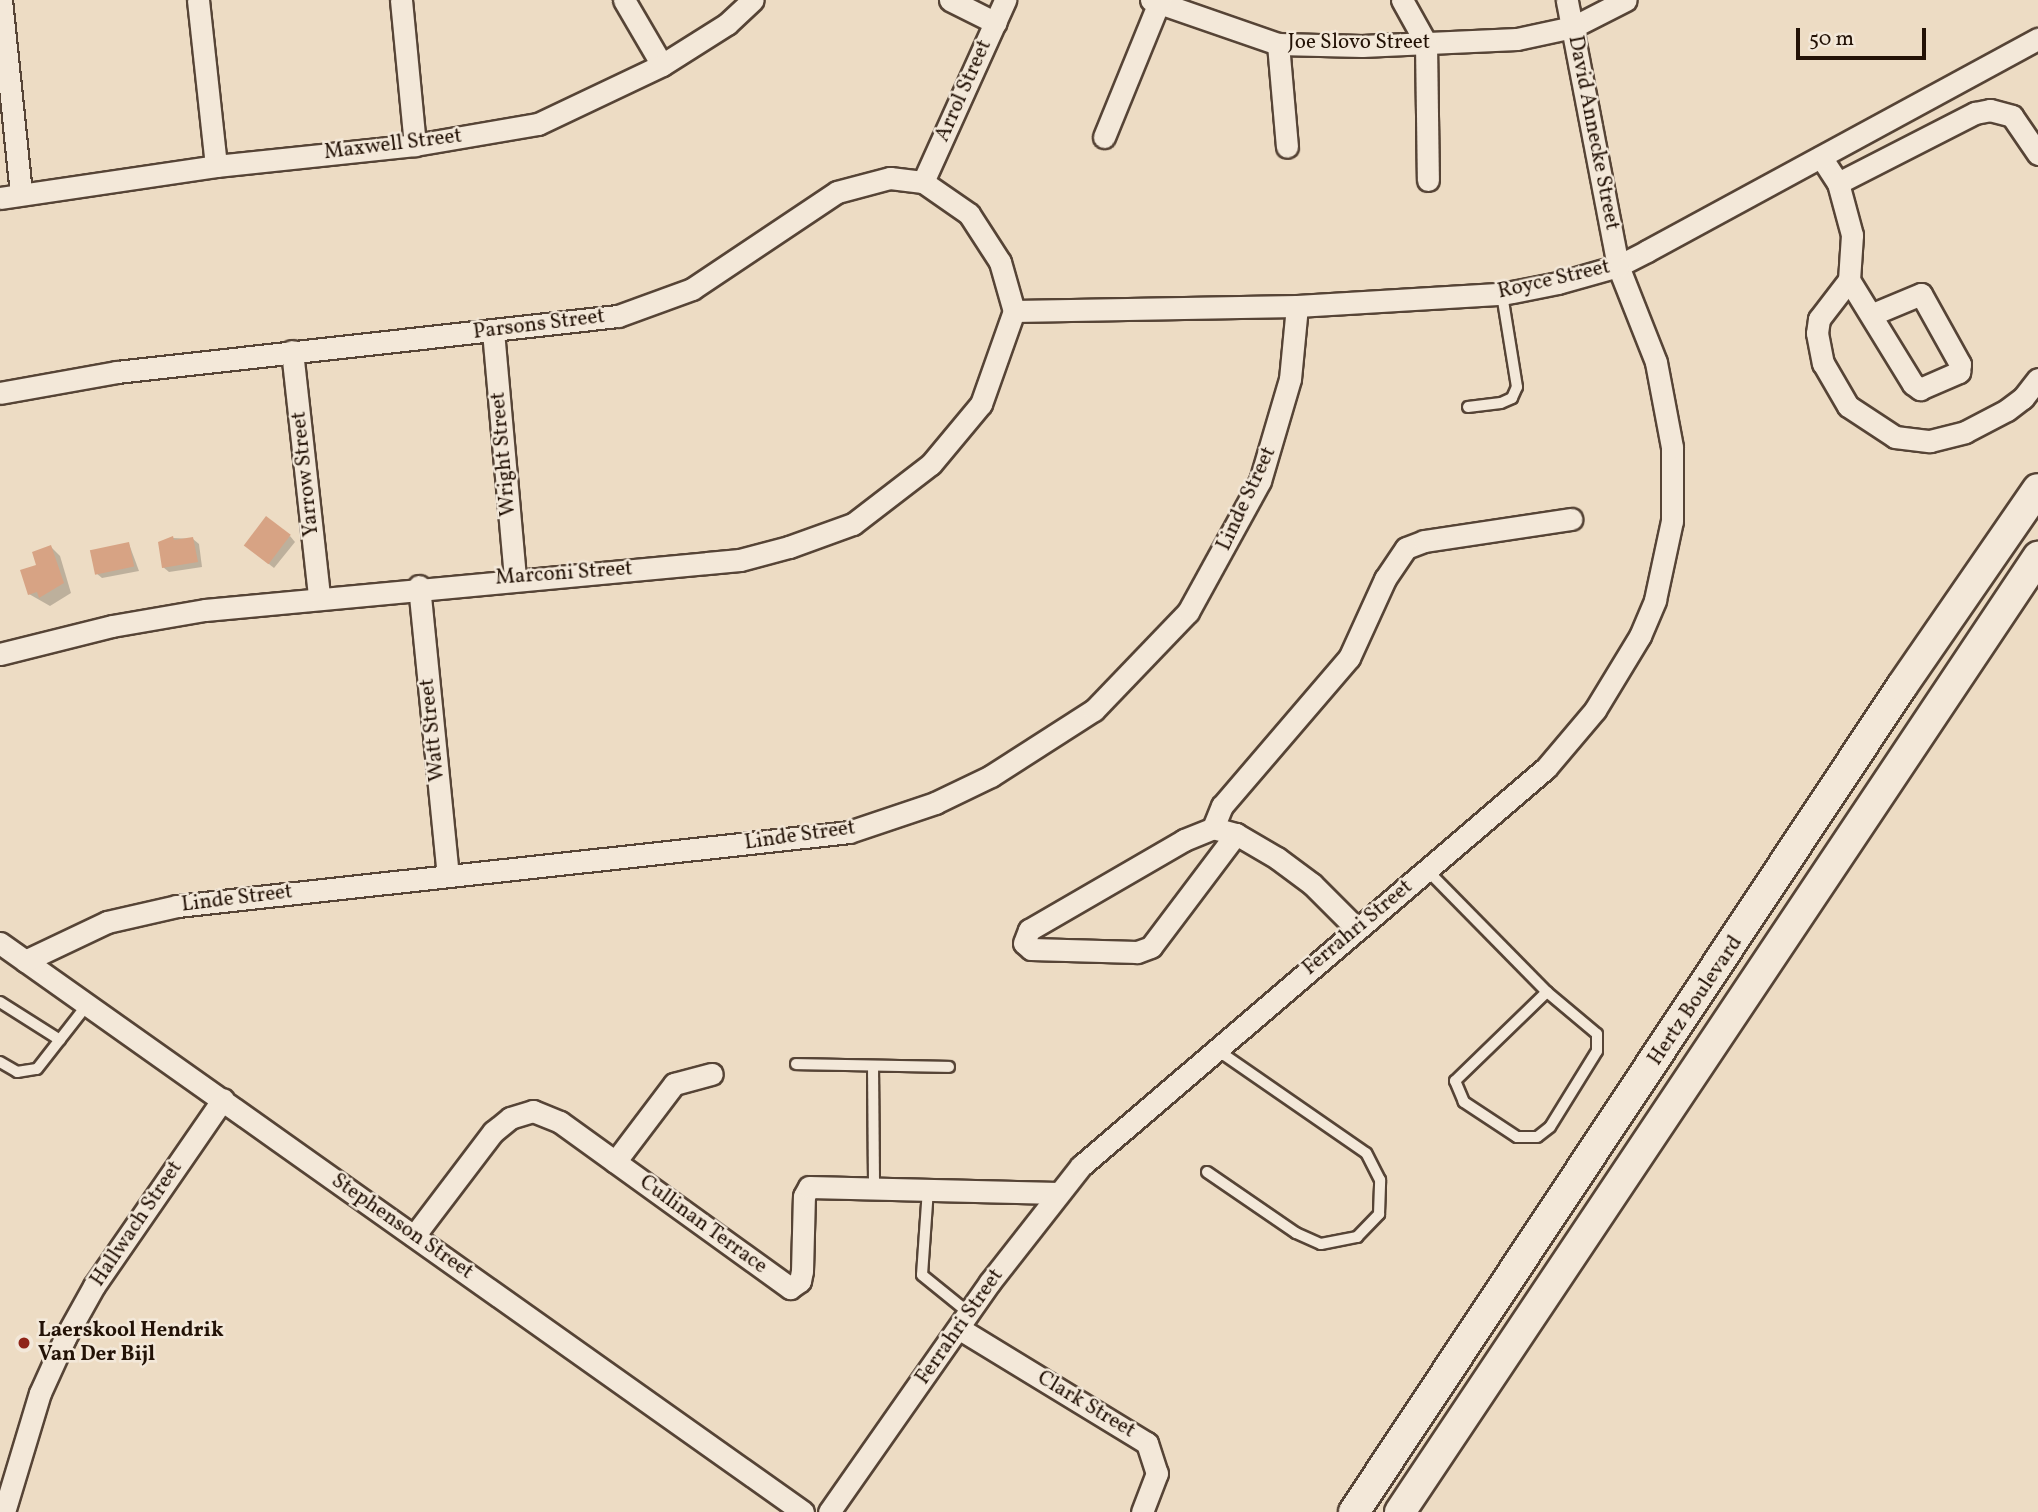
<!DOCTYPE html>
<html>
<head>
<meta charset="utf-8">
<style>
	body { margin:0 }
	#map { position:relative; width:2038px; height:1512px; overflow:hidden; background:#eddcc4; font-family:Vollkorn,serif }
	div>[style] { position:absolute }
	.shadow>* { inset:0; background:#0003 }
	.building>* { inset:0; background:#d7a384; transform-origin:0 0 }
	.roads { filter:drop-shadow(2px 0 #564436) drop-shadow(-2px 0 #564436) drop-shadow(0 2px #564436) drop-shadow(0 -2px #564436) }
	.lane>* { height:10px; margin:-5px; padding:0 5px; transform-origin:5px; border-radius:5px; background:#f3e8d9 }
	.street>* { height:21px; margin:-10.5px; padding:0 10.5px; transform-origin:10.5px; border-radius:10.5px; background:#f3e8d9 }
	.secondary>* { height:30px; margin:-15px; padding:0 15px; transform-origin:15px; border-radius:15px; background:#f3e8d9 }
	.dots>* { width:19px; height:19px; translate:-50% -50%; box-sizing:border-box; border:4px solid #f3e8d9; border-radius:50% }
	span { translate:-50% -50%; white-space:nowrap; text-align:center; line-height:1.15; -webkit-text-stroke:5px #f3e8d9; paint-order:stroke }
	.street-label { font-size:21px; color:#231206 }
	.poi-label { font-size:21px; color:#231206; font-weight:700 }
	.left { translate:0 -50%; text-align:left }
	.scale { position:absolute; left:1796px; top:28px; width:130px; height:32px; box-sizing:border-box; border:4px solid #231206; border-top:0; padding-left:9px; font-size:21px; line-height:24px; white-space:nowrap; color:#231206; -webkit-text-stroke:5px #f3e8d9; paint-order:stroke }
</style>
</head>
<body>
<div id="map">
	<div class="shadow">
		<i style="clip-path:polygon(290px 536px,295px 542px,274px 568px,251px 550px)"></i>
		<i style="clip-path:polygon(173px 538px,193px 539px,199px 544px,202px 567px,169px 572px,163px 567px)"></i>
		<i style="clip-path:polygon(129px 544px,139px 571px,102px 578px,96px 573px)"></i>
		<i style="clip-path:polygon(51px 547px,60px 556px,71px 593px,50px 606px,29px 594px)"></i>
	</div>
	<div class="building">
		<i style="left:266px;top:516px;width:31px;height:37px;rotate:37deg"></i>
		<i style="clip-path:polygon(173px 536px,174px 540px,193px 537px,198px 562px,162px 568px,158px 542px)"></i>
		<i style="left:129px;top:542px;width:25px;height:40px;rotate:78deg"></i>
		<i style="clip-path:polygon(51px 545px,64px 583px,39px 598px,37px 592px,28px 595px,20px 570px,36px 565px,32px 552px)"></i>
	</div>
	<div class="roads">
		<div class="lane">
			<i style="left:1468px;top:407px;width:33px;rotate:-7deg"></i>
			<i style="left:1501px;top:403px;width:12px;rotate:-24deg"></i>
			<i style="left:1512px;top:398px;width:12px;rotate:-66deg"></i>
			<i style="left:1517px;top:387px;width:94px;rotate:-99.2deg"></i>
			<i style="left:1427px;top:870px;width:171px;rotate:45.5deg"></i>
			<i style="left:1547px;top:992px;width:65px;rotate:40deg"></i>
			<i style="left:1597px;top:1034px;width:17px;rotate:90deg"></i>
			<i style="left:1597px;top:1051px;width:89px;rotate:121.7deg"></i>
			<i style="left:1550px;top:1127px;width:16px;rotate:142deg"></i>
			<i style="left:1537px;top:1137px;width:20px;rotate:180deg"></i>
			<i style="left:1517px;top:1137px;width:64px;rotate:-146.6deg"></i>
			<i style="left:1464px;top:1102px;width:23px;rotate:-113deg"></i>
			<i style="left:1455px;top:1081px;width:128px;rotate:-44.1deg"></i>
			<i style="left:0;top:1002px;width:71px;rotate:32.3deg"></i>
			<i style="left:0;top:1062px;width:20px;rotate:30deg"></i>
			<i style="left:17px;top:1072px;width:20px;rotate:-9deg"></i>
			<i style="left:37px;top:1069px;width:81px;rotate:-52deg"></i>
			<i style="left:796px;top:1064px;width:153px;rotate:1.1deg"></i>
			<i style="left:873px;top:1066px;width:121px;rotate:89.5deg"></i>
			<i style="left:1207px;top:1172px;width:108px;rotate:34.4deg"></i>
			<i style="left:1296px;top:1233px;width:27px;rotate:24deg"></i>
			<i style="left:1321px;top:1244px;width:37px;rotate:-11deg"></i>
			<i style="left:1357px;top:1237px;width:32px;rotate:-46deg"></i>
			<i style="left:1379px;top:1214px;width:34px;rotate:-88deg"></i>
			<i style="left:1380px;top:1180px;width:30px;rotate:-117deg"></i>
			<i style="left:1366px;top:1153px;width:183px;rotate:-145.3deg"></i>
			<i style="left:928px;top:1189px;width:86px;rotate:94deg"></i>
			<i style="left:922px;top:1275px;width:60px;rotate:39deg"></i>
		</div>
		<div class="street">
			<i style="left:1px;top:0;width:194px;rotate:84.1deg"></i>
			<i style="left:198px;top:0;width:167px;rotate:83.8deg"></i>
			<i style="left:401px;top:0;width:146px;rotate:84.5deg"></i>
			<i style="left:624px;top:0;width:75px;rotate:59.7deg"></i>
			<i style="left:950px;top:0;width:51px;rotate:26.6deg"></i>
			<i style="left:1151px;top:0;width:134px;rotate:19.1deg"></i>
			<i style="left:1278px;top:44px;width:84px;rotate:1.4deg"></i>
			<i style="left:1362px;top:46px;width:155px;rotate:-2.6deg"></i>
			<i style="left:1517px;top:39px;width:57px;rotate:-12.1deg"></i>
			<i style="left:1573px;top:27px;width:59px;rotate:-27deg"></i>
			<i style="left:1402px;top:0;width:49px;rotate:60.8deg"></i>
			<i style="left:1426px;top:43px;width:137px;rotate:89.2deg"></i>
			<i style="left:1278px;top:44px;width:103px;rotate:85deg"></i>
			<i style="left:1104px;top:137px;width:148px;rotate:-67.8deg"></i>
			<i style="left:1821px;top:157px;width:31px;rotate:57deg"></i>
			<i style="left:1838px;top:183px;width:54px;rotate:74.9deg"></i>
			<i style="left:1852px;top:235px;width:45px;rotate:93.8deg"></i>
			<i style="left:1849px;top:280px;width:49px;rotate:127.6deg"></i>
			<i style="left:1819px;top:319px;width:14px;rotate:98deg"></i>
			<i style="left:1817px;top:333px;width:31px;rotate:79deg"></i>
			<i style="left:1823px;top:363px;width:50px;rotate:59.8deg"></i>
			<i style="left:1848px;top:406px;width:56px;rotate:33.4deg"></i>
			<i style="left:1895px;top:437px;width:35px;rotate:7deg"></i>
			<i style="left:1930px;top:441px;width:36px;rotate:-14deg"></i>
			<i style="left:1965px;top:432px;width:47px;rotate:-27.6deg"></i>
			<i style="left:2007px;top:410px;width:20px;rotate:-37deg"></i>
			<i style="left:2023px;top:398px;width:24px;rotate:-52deg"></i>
			<i style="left:923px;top:182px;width:200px;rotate:-65.7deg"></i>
			<i style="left:1838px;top:183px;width:154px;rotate:-27.1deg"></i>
			<i style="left:1975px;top:113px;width:15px;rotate:-11deg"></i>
			<i style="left:1990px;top:110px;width:23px;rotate:15deg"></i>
			<i style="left:2012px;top:116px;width:46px;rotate:55.6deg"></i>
			<i style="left:0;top:198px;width:218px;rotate:-8.4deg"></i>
			<i style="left:216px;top:166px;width:200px;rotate:-6deg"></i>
			<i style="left:415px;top:145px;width:125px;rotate:-9.7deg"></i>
			<i style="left:538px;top:124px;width:137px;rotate:-25.4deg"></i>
			<i style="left:662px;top:65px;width:77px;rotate:-32.2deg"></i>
			<i style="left:727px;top:24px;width:35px;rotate:-43deg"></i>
			<i style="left:1849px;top:280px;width:122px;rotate:58.4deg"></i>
			<i style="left:1913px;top:384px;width:9px;rotate:36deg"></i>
			<i style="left:1920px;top:389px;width:43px;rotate:-23.6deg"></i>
			<i style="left:1959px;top:372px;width:8px;rotate:-83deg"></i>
			<i style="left:1960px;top:364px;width:80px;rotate:-119.1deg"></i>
			<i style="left:1921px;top:294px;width:52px;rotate:157.4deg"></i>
			<i style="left:1014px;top:311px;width:283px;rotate:-1deg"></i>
			<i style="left:1297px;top:306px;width:205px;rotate:-3.4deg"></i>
			<i style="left:1502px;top:294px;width:57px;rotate:-11.1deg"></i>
			<i style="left:1558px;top:283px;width:62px;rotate:-15.8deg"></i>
			<i style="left:1618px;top:266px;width:33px;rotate:-27deg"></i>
			<i style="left:1647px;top:251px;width:445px;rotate:-28.5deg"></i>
			<i style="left:493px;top:331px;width:248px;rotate:84.9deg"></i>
			<i style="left:292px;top:351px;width:246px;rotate:83.7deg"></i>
			<i style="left:0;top:393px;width:119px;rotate:-10.2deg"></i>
			<i style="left:117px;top:372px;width:504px;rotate:-6.38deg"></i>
			<i style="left:618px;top:316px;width:79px;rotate:-20deg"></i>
			<i style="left:692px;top:289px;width:174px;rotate:-33.8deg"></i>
			<i style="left:837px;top:192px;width:55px;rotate:-14.8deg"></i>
			<i style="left:890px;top:178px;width:33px;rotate:7deg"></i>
			<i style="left:923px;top:182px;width:56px;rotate:34.8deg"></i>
			<i style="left:969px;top:214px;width:57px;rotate:57.1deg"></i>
			<i style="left:1000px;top:262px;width:51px;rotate:74.1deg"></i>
			<i style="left:419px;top:586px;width:289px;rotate:84.3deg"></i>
			<i style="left:0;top:654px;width:115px;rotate:-14deg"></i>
			<i style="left:112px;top:626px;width:94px;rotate:-9.8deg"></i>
			<i style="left:205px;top:610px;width:537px;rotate:-5.34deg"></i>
			<i style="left:740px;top:560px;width:51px;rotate:-14.9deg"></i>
			<i style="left:789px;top:547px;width:68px;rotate:-19.8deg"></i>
			<i style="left:853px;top:524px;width:98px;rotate:-37.6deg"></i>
			<i style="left:931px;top:464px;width:78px;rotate:-50.2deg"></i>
			<i style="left:981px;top:404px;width:99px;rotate:-70.5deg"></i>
			<i style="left:1213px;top:828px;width:24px;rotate:-68deg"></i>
			<i style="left:1222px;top:806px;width:195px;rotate:-49.4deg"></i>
			<i style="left:1349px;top:658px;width:87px;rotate:-65.5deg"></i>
			<i style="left:1385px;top:579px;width:37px;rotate:-56deg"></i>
			<i style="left:1406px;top:548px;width:19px;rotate:-21deg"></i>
			<i style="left:1424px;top:541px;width:149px;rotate:-8.5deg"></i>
			<i style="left:1236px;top:834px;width:141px;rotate:127deg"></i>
			<i style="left:1151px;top:947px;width:15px;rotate:160deg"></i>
			<i style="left:1137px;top:952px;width:106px;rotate:-178.4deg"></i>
			<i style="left:1031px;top:949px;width:9px;rotate:-139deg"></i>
			<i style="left:1024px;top:943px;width:14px;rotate:-69deg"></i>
			<i style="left:1029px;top:930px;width:179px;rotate:-30.1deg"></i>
			<i style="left:1184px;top:840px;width:31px;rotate:-22deg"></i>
			<i style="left:1213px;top:828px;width:24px;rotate:15deg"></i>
			<i style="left:1236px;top:834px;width:48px;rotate:30.3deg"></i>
			<i style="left:1277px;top:858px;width:44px;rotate:36.6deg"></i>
			<i style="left:1312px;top:884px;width:64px;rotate:45deg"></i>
			<i style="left:0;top:943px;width:984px;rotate:35.32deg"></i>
			<i style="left:25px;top:961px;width:91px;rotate:-25.4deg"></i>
			<i style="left:107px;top:922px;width:72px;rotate:-12.9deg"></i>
			<i style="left:177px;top:906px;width:676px;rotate:-6.28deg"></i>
			<i style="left:849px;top:832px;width:91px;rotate:-18.6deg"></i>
			<i style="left:935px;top:803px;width:62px;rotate:-25.7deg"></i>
			<i style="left:991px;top:776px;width:122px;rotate:-32.7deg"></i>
			<i style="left:1094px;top:710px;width:136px;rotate:-46.2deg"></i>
			<i style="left:1188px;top:612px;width:149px;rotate:-61.2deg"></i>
			<i style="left:1260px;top:481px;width:106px;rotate:-73.6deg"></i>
			<i style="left:1290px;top:379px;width:73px;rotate:-84.5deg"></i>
			<i style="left:615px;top:1162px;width:98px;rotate:-52.9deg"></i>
			<i style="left:674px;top:1084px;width:39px;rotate:-15deg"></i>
			<i style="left:414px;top:1236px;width:131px;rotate:-52.8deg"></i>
			<i style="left:493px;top:1132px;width:22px;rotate:-39deg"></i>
			<i style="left:510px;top:1118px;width:24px;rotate:-17deg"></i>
			<i style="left:533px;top:1111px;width:29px;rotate:22deg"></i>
			<i style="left:560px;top:1122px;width:284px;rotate:35.8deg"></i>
			<i style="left:790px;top:1288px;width:12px;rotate:-35deg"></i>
			<i style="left:800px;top:1281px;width:10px;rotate:-79deg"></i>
			<i style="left:802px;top:1271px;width:75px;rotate:-88.5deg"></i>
			<i style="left:804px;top:1196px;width:10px;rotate:-61deg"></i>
			<i style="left:809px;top:1187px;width:249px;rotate:1.4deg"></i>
			<i style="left:960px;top:1329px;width:219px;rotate:31.4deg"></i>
			<i style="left:1147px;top:1443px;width:32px;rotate:72deg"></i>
			<i style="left:1157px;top:1473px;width:42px;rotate:111deg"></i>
			<i style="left:4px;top:1512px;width:124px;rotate:-73.2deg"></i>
			<i style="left:40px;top:1393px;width:60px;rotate:-65.6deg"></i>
			<i style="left:65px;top:1338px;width:60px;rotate:-60.9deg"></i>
			<i style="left:94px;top:1286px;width:227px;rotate:-55.4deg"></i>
			<i style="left:829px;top:1512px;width:281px;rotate:-55deg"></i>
			<i style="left:990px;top:1282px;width:147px;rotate:-51.9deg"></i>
			<i style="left:1081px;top:1166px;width:612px;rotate:-40.56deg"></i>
			<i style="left:1546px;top:768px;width:76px;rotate:-49.8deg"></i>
			<i style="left:1595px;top:710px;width:87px;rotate:-58.7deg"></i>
			<i style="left:1640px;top:636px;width:39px;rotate:-67deg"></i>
			<i style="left:1655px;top:600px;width:81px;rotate:-77.9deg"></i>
			<i style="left:1672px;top:521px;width:74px;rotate:-90deg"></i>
			<i style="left:1672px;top:447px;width:86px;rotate:-100.7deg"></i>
			<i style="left:1656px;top:362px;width:103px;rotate:-111.6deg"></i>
			<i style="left:1618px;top:266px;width:271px;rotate:-100.9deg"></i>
		</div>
		<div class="secondary">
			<i style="left:1354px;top:1512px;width:991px;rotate:-56.44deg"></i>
			<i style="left:1902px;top:686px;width:239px;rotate:-55.4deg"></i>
			<i style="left:1400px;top:1512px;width:1149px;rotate:-56.25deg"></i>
		</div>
	</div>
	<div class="dots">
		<i style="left:24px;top:1343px;background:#8f2418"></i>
	</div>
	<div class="street-label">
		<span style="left:1359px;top:43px">Joe Slovo Street</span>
		<span style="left:964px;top:91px;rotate:-66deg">Arrol Street</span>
		<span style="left:1593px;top:133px;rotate:79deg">David Annecke Street</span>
		<span style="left:393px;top:145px;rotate:-7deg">Maxwell Street</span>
		<span style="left:1554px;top:280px;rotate:-13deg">Royce Street</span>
		<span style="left:539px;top:325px;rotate:-7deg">Parsons Street</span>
		<span style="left:504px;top:454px;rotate:-95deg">Wright Street</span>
		<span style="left:306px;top:474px;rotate:-96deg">Yarrow Street</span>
		<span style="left:1247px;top:499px;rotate:-65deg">Linde Street</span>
		<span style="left:564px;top:574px;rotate:-4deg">Marconi Street</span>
		<span style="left:433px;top:730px;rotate:-96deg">Watt Street</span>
		<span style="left:800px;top:836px;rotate:-8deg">Linde Street</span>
		<span style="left:237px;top:899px;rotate:-7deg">Linde Street</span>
		<span style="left:1358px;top:928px;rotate:-40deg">Ferrahri Street</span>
		<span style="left:1696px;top:1001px;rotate:-56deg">Hertz Boulevard</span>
		<span style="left:137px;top:1224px;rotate:-56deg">Hallwach Street</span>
		<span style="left:703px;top:1225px;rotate:36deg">Cullinan Terrace</span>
		<span style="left:402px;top:1227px;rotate:35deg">Stephenson Street</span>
		<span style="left:960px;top:1327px;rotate:-55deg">Ferrahri Street</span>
		<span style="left:1086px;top:1405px;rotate:31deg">Clark Street</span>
	</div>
	<div class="poi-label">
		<span class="left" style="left:38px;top:1343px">Laerskool Hendrik<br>Van Der Bijl</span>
	</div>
	<div class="scale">50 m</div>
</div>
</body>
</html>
